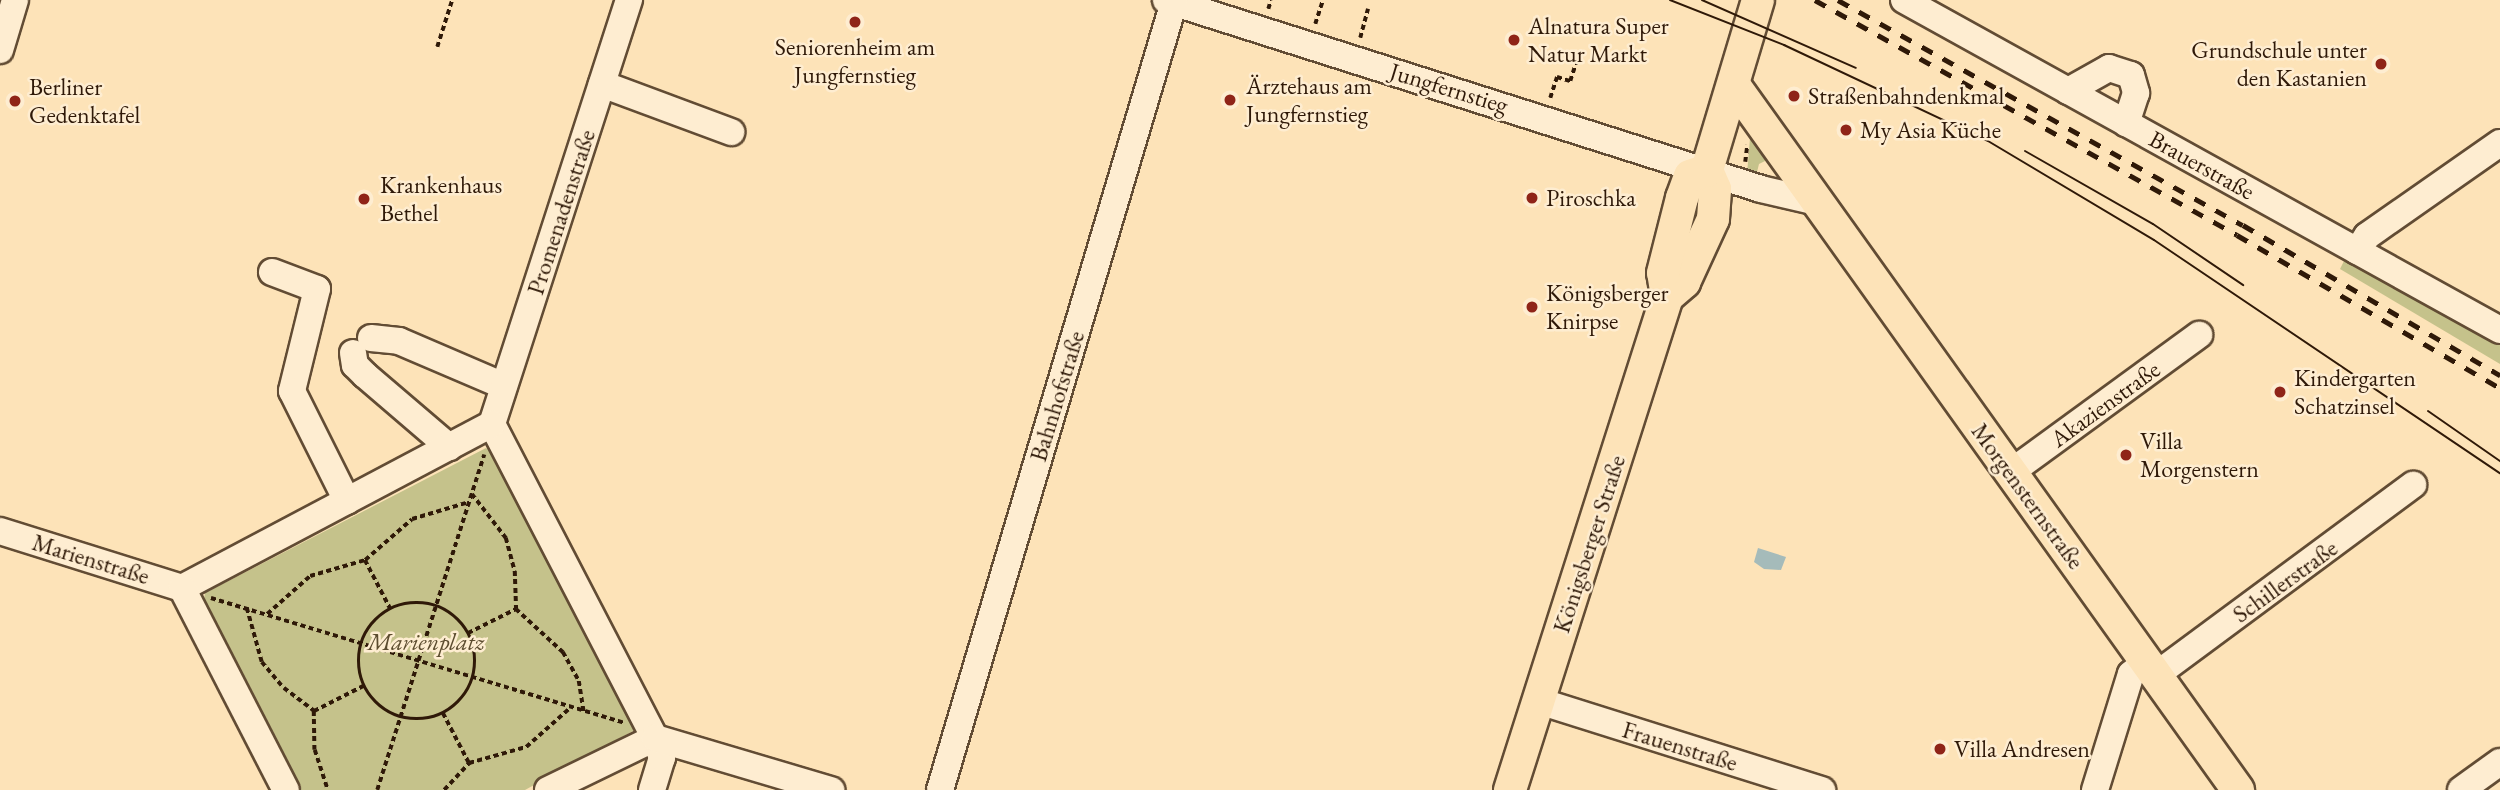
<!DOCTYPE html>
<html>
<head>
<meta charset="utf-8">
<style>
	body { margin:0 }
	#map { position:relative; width:2500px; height:790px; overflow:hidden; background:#fde3b8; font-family:"EB Garamond",serif }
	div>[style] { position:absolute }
	.green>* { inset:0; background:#c5c28b }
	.water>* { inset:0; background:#a5bbba }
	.path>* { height:3.5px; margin-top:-1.75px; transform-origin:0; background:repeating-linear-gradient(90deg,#2f1908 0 5px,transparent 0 8.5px) }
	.path>.ring { margin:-1.75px; padding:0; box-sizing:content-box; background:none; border:3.5px solid #2f1908; border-radius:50% }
	.roads { filter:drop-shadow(2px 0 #624c34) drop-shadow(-2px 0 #624c34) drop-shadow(0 2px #624c34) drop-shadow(0 -2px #624c34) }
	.minor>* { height:26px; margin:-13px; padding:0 13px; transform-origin:13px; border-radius:13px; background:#feedd1 }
	.major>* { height:32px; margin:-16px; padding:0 16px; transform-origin:16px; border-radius:16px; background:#fde3b8 }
	.tram>* { height:2px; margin:-1px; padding:0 1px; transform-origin:1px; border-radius:1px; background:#2f1908 }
	.rail>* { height:5px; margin-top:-2.5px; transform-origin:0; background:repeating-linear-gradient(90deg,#2f1908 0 12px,transparent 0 24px) }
	.dots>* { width:19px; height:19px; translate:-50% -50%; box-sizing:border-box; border:4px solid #feedd1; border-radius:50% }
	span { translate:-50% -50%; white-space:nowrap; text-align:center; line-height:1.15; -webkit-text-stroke:5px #feedd1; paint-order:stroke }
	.poi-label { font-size:24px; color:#2f1908 }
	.left { translate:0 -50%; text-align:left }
	.right { translate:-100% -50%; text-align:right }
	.street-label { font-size:24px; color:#2f1908 }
	.park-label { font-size:24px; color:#5c4c2f; font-style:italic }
</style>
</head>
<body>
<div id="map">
	<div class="green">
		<i style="clip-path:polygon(1750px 138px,1769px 159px,1759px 164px,1756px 176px,1747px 174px)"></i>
		<i style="clip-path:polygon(2345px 259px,2500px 344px,2500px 364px,2340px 269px)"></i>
		<i style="clip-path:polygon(486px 448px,492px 452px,634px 725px,633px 731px,525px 790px,301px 790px,203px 605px,205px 593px)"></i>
	</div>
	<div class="water">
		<i style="clip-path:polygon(1758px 548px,1786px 557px,1781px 570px,1764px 569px,1754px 562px)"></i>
	</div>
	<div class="path">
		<i style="left:1268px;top:9px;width:9px;rotate:-72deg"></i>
		<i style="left:1315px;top:24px;width:25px;rotate:-72deg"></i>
		<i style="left:1360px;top:38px;width:30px;rotate:-75deg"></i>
		<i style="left:437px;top:47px;width:49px;rotate:-72.3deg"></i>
		<i style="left:1550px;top:98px;width:22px;rotate:-72deg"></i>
		<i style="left:1557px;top:77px;width:14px;rotate:17deg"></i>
		<i style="left:1570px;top:81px;width:32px;rotate:-72deg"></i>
		<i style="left:1745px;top:162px;width:17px;rotate:-83deg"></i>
		<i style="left:472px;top:494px;width:56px;rotate:52.3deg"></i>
		<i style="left:506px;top:538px;width:34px;rotate:75deg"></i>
		<i style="left:515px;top:571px;width:38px;rotate:88deg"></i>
		<i style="left:516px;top:609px;width:64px;rotate:42.5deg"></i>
		<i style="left:563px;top:652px;width:33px;rotate:61deg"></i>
		<i style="left:579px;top:681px;width:31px;rotate:81deg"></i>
		<i style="left:365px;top:560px;width:56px;rotate:62.5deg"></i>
		<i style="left:211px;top:598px;width:432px;rotate:16.8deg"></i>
		<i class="ring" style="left:359px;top:603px;width:112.5px;height:112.5px"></i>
		<i style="left:247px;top:608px;width:56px;rotate:74.5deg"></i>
		<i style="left:262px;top:662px;width:34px;rotate:50deg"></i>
		<i style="left:284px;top:688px;width:38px;rotate:37deg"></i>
		<i style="left:314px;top:711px;width:39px;rotate:89deg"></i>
		<i style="left:315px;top:750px;width:42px;rotate:72deg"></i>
		<i style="left:267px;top:614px;width:57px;rotate:-41.5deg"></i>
		<i style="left:310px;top:576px;width:57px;rotate:-16.2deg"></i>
		<i style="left:365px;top:560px;width:62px;rotate:-41.1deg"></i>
		<i style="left:412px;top:519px;width:59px;rotate:-16.6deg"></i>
		<i style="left:468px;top:633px;width:54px;rotate:-26.6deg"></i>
		<i style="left:314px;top:711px;width:57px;rotate:-27deg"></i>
		<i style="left:443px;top:713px;width:56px;rotate:62.5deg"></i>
		<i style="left:377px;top:790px;width:352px;rotate:-72.3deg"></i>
		<i style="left:444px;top:790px;width:37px;rotate:-47deg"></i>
		<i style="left:469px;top:763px;width:59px;rotate:-15.7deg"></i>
		<i style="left:526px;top:747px;width:59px;rotate:-41.6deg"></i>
	</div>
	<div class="roads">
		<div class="minor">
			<i style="left:1166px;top:0;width:624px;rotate:17.62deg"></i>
			<i style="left:1761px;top:189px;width:57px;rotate:13.1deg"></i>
			<i style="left:1904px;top:0;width:681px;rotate:28.97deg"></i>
			<i style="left:0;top:50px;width:52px;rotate:-73.3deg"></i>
			<i style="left:602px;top:84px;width:138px;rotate:20.4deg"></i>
			<i style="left:2068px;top:91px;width:47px;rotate:-29.3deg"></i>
			<i style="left:2109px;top:68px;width:23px;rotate:18deg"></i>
			<i style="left:2131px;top:75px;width:19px;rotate:74deg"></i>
			<i style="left:2136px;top:93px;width:32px;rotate:108deg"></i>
			<i style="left:2357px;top:251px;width:18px;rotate:-56deg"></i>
			<i style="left:2367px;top:236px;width:162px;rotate:-35deg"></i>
			<i style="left:272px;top:272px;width:48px;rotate:20.7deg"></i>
			<i style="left:317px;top:289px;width:105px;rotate:103.8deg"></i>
			<i style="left:292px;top:391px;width:123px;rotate:63.4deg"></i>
			<i style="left:371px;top:338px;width:28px;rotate:6deg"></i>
			<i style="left:399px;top:341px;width:114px;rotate:23.2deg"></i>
			<i style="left:353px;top:353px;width:12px;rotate:81deg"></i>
			<i style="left:355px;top:365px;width:14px;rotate:45deg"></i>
			<i style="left:365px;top:375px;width:111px;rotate:40.6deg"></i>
			<i style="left:492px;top:424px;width:354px;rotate:62.6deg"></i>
			<i style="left:655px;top:738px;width:119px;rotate:154.1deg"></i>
			<i style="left:492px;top:424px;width:446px;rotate:-72.1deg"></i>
			<i style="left:2011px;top:472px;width:233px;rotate:-36.1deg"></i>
			<i style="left:0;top:531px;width:191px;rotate:17.4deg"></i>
			<i style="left:182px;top:588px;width:351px;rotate:-27.9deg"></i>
			<i style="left:182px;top:588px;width:227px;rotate:62.8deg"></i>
			<i style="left:2156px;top:675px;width:320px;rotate:-36.5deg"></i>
			<i style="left:1539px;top:701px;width:297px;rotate:17.5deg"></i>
			<i style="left:652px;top:790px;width:34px;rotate:-73deg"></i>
			<i style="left:662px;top:758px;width:21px;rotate:-109deg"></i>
			<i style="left:655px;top:738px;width:184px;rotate:16.5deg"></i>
			<i style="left:940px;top:790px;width:822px;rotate:-73.46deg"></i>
			<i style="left:2095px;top:790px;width:121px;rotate:-72.8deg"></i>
			<i style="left:2131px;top:674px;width:20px;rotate:-37deg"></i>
			<i style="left:2461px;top:790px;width:48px;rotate:-35.7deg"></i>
		</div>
		<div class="major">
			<i style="left:1734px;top:85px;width:867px;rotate:54.44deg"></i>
			<i style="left:1667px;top:297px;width:23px;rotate:-41deg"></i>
			<i style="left:1684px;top:282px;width:69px;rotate:-65.3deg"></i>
			<i style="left:1713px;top:219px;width:30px;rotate:-86deg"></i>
			<i style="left:1715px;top:189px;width:21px;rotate:-113deg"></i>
			<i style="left:1707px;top:170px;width:177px;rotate:-73.3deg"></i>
			<i style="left:1510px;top:790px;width:517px;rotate:-72.34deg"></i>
			<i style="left:1667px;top:297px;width:24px;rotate:-99deg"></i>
			<i style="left:1663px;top:273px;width:77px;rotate:-75.8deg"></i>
			<i style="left:1682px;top:198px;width:23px;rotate:-70deg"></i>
			<i style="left:1690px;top:176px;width:18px;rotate:-19deg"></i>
		</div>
	</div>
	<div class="tram">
		<i style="left:1670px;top:0;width:123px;rotate:21.5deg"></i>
		<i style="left:1784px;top:45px;width:225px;rotate:25.2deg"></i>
		<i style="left:1988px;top:141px;width:193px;rotate:30.8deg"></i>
		<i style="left:2154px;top:240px;width:417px;rotate:34deg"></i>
		<i style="left:1702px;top:0;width:168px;rotate:23.8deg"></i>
		<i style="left:2025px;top:151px;width:147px;rotate:29.7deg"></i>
		<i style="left:2153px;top:224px;width:109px;rotate:34.1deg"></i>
		<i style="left:2428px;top:411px;width:88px;rotate:34.8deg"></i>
	</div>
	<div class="rail">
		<i style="left:1815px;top:0;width:483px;rotate:29.1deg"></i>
		<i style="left:2237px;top:235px;width:304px;rotate:30.2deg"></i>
		<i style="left:1838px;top:0;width:463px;rotate:29.1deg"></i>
		<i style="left:2243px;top:225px;width:298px;rotate:30.3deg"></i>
	</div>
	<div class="dots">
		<i style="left:855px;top:22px;background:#8f2418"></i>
		<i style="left:1514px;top:40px;background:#8f2418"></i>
		<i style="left:2381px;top:64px;background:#8f2418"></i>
		<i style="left:1794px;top:96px;background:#8f2418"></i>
		<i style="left:1230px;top:100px;background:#8f2418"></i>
		<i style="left:15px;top:101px;background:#8f2418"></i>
		<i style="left:1846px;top:130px;background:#8f2418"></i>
		<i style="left:1532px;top:198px;background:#8f2418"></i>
		<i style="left:364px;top:199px;background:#8f2418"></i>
		<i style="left:1532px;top:307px;background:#8f2418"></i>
		<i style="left:2280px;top:392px;background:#8f2418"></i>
		<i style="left:2126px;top:455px;background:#8f2418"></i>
		<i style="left:1940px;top:749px;background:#8f2418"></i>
	</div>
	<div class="poi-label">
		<span class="left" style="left:1528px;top:40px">Alnatura Super<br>Natur Markt</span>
		<span style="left:855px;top:61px">Seniorenheim am<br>Jungfernstieg</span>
		<span class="right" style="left:2367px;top:64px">Grundschule unter<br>den Kastanien</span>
		<span class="left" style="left:1246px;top:100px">Ärztehaus am<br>Jungfernstieg</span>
		<span class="left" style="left:29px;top:101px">Berliner<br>Gedenktafel</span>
		<span class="left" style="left:1808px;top:96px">Straßenbahndenkmal</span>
		<span class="left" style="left:1860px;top:130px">My Asia Küche</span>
		<span class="left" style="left:380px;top:199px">Krankenhaus<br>Bethel</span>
		<span class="left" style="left:1546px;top:198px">Piroschka</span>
		<span class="left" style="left:1546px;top:307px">Königsberger<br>Knirpse</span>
		<span class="left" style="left:2294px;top:392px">Kindergarten<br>Schatzinsel</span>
		<span class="left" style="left:2140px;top:455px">Villa<br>Morgenstern</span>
		<span class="left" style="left:1954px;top:749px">Villa Andresen</span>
	</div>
	<div class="street-label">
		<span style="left:1449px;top:88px;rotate:17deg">Jungfernstieg</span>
		<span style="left:2202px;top:165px;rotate:29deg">Brauerstraße</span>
		<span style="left:561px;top:212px;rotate:-72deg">Promenadenstraße</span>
		<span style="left:1057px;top:396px;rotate:-73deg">Bahnhofstraße</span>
		<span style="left:2105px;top:404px;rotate:-36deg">Akazienstraße</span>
		<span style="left:2028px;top:496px;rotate:54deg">Morgensternstraße</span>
		<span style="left:1589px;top:544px;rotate:-72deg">Königsberger Straße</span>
		<span style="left:91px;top:559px;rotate:17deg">Marienstraße</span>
		<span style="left:2285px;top:581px;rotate:-36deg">Schillerstraße</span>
		<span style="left:1680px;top:746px;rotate:17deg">Frauenstraße</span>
	</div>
	<div class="park-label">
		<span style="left:426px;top:642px">Marienplatz</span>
	</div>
</div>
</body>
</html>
